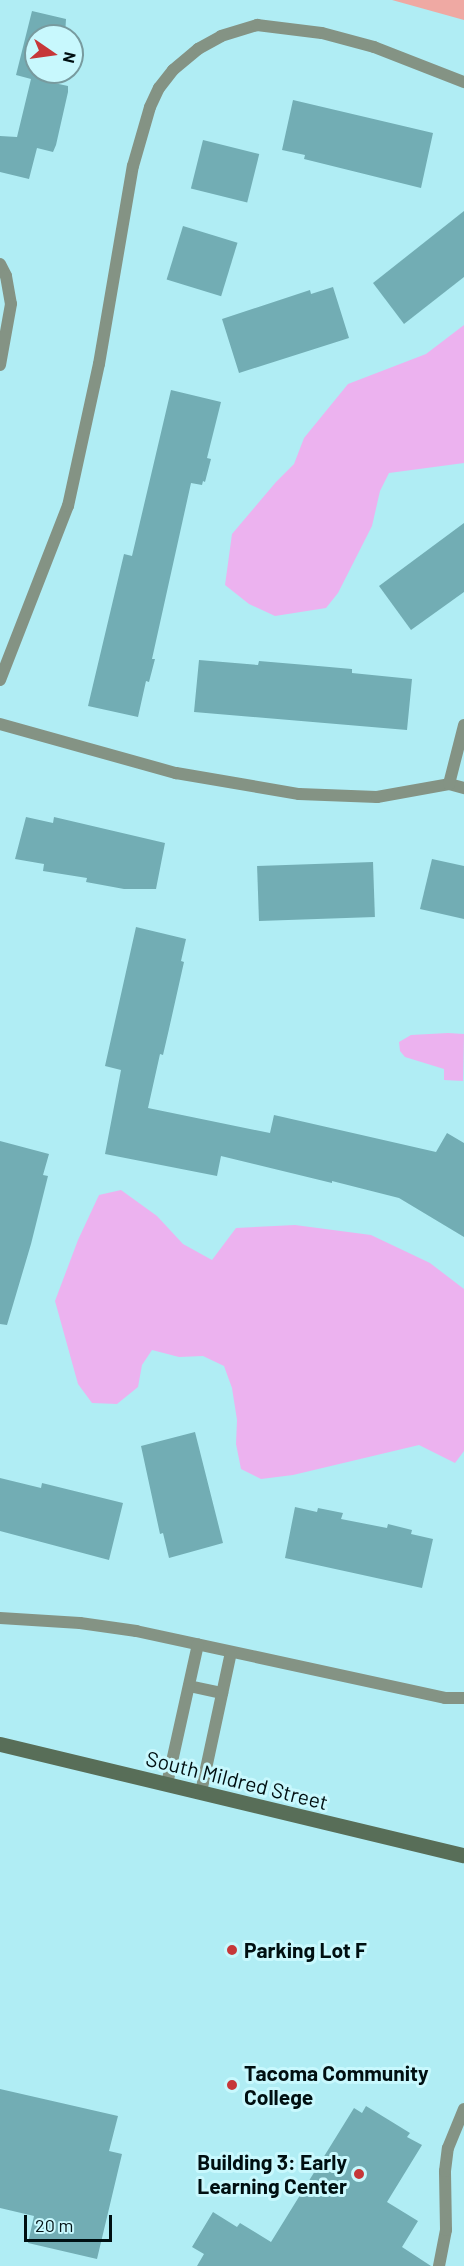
<!DOCTYPE html>
<html>
<head>
<meta charset="utf-8">
<style>
	body { margin:0 }
	#map { position:relative; width:464px; height:2266px; overflow:hidden; background:#b0edf4; font-family:Barlow,sans-serif }
	div>[style] { position:absolute }
	.green>* { inset:0; background:#efa9a3 }
	.water>* { inset:0; background:#ecb2ef }
	.building>* { inset:0; background:#72adb4; transform-origin:0 0 }
	.service>* { height:12px; margin:-6px; padding:0 6px; transform-origin:6px; border-radius:6px; background:#849384 }
	.secondary>* { height:15px; margin:-7.5px; padding:0 7.5px; transform-origin:7.5px; border-radius:7.5px; background:#586e58 }
	.dots>* { width:16px; height:16px; translate:-50% -50%; box-sizing:border-box; border:3px solid #c8f8fd; border-radius:50% }
	span { translate:-50% -50%; white-space:nowrap; text-align:center; line-height:1.15; -webkit-text-stroke:6px #c8f8fd; paint-order:stroke }
	.street-label { font-size:21px; color:#000f11 }
	.poi-label { font-size:21px; color:#000f11; font-weight:700 }
	.left { translate:0 -50%; text-align:left }
	.right { translate:-100% -50%; text-align:right }
	.north { position:absolute; left:24px; top:24px; width:60px; height:60px; box-sizing:border-box; background:#c8f8fd; border:2px solid #789b9f; border-radius:50%; rotate:103deg; font-size:16px; font-weight:700; line-height:24px; text-align:center; color:#000f11 }
	.north::after { content:''; display:block; margin:auto; width:21px; height:27px; background:#c63739; clip-path:polygon(50% 0,100% 100%,50% 72%,0 100%) }
	.scale { position:absolute; left:24px; top:2215px; width:88px; height:27px; box-sizing:border-box; border:3px solid #000f11; border-top:0; padding-left:8px; font-size:18px; line-height:21px; white-space:nowrap; color:#000f11; -webkit-text-stroke:4px #c8f8fd; paint-order:stroke }
</style>
</head>
<body>
<div id="map">
	<div class="green">
		<i style="clip-path:polygon(392px 0,464px 0,464px 20px)"></i>
	</div>
	<div class="water">
		<i style="clip-path:polygon(464px 325px,464px 463px,389px 473px,380px 491px,372px 526px,338px 593px,326px 608px,275px 616px,249px 604px,225px 585px,232px 534px,276px 482px,294px 464px,304px 438px,348px 384px,426px 354px)"></i>
		<i style="clip-path:polygon(448px 1033px,464px 1034px,463px 1081px,444px 1080px,444px 1069px,405px 1057px,400px 1051px,399px 1042px,411px 1035px)"></i>
		<i style="clip-path:polygon(121px 1190px,157px 1216px,183px 1244px,212px 1260px,236px 1228px,295px 1225px,371px 1235px,430px 1263px,464px 1289px,464px 1451px,455px 1463px,419px 1445px,293px 1475px,261px 1479px,241px 1469px,236px 1444px,237px 1420px,232px 1388px,224px 1366px,203px 1356px,179px 1357px,152px 1350px,142px 1365px,138px 1387px,117px 1404px,92px 1403px,78px 1384px,55px 1301px,78px 1240px,99px 1195px)"></i>
	</div>
	<div class="building">
		<i style="clip-path:polygon(32px 11px,66px 19px,65px 36px,36px 36px,36px 72px,56px 72px,54px 83px,68px 86px,68px 92px,56px 145px,53px 152px,37px 148px,29px 179px,0 172px,0 136px,17px 137px,31px 79px,16px 75px)"></i>
		<i style="clip-path:polygon(293px 100px,433px 133px,421px 188px,304px 159px,305px 155px,282px 150px)"></i>
		<i style="left:203px;top:140px;width:58px;height:50px;rotate:14deg"></i>
		<i style="clip-path:polygon(464px 211px,464px 277px,404px 324px,373px 283px)"></i>
		<i style="left:183px;top:226px;width:57px;height:56px;rotate:17deg"></i>
		<i style="clip-path:polygon(333px 287px,349px 338px,239px 373px,222px 319px,310px 290px,311px 294px)"></i>
		<i style="clip-path:polygon(171px 390px,221px 402px,207px 458px,211px 459px,205px 482px,203px 481px,202px 485px,191px 483px,152px 659px,155px 659px,149px 682px,146px 681px,138px 717px,88px 706px,124px 554px,132px 556px)"></i>
		<i style="clip-path:polygon(464px 523px,464px 592px,411px 630px,379px 586px)"></i>
		<i style="clip-path:polygon(199px 660px,258px 665px,259px 661px,318px 666px,352px 669px,352px 673px,412px 679px,407px 730px,194px 712px)"></i>
		<i style="clip-path:polygon(26px 817px,53px 823px,54px 817px,165px 843px,156px 889px,124px 889px,86px 882px,87px 878px,43px 871px,44px 864px,15px 859px)"></i>
		<i style="clip-path:polygon(432px 859px,464px 866px,464px 919px,420px 909px)"></i>
		<i style="left:373px;top:862px;width:55px;height:116px;rotate:88deg"></i>
		<i style="clip-path:polygon(136px 927px,186px 939px,181px 961px,184px 962px,169px 1029px,163px 1055px,160px 1054px,148px 1108px,270px 1133px,274px 1115px,436px 1152px,447px 1133px,464px 1143px,464px 1237px,399px 1198px,332px 1181px,332px 1183px,221px 1156px,217px 1176px,105px 1154px,121px 1070px,105px 1066px)"></i>
		<i style="clip-path:polygon(0 1141px,49px 1154px,43px 1175px,48px 1176px,31px 1244px,7px 1325px,0 1324px)"></i>
		<i style="clip-path:polygon(195px 1432px,223px 1543px,169px 1558px,163px 1533px,160px 1534px,141px 1446px)"></i>
		<i style="clip-path:polygon(0 1478px,41px 1488px,42px 1483px,123px 1503px,109px 1560px,0 1531px)"></i>
		<i style="clip-path:polygon(295px 1507px,317px 1512px,318px 1508px,343px 1513px,341px 1519px,387px 1528px,388px 1524px,412px 1530px,411px 1534px,433px 1539px,422px 1588px,285px 1558px)"></i>
		<i style="clip-path:polygon(0 2089px,118px 2116px,109px 2151px,122px 2154px,97px 2259px,28px 2243px,34px 2216px,0 2208px)"></i>
		<i style="clip-path:polygon(366px 2106px,410px 2133px,407px 2137px,422px 2145px,387px 2202px,418px 2221px,402px 2247px,431px 2266px,197px 2266px,204px 2254px,192px 2247px,213px 2212px,237px 2227px,240px 2223px,271px 2242px,354px 2108px,362px 2113px)"></i>
	</div>
	<div class="service">
		<i style="left:0;top:264px;width:13px;rotate:63deg"></i>
		<i style="left:6px;top:276px;width:28px;rotate:80deg"></i>
		<i style="left:11px;top:304px;width:62px;rotate:100.2deg"></i>
		<i style="left:0;top:680px;width:187px;rotate:-68.7deg"></i>
		<i style="left:68px;top:506px;width:145px;rotate:-77.7deg"></i>
		<i style="left:99px;top:364px;width:201px;rotate:-80.3deg"></i>
		<i style="left:133px;top:166px;width:61px;rotate:-73.9deg"></i>
		<i style="left:150px;top:107px;width:21px;rotate:-65deg"></i>
		<i style="left:159px;top:88px;width:23px;rotate:-52deg"></i>
		<i style="left:173px;top:70px;width:33px;rotate:-40deg"></i>
		<i style="left:198px;top:49px;width:26px;rotate:-29deg"></i>
		<i style="left:221px;top:36px;width:38px;rotate:-17deg"></i>
		<i style="left:257px;top:25px;width:65px;rotate:7deg"></i>
		<i style="left:322px;top:33px;width:54px;rotate:15.1deg"></i>
		<i style="left:374px;top:47px;width:97px;rotate:21.3deg"></i>
		<i style="left:0;top:724px;width:183px;rotate:15.6deg"></i>
		<i style="left:176px;top:773px;width:125px;rotate:9.7deg"></i>
		<i style="left:299px;top:794px;width:78px;rotate:2.2deg"></i>
		<i style="left:377px;top:797px;width:73px;rotate:-10.2deg"></i>
		<i style="left:449px;top:784px;width:16px;rotate:15deg"></i>
		<i style="left:449px;top:784px;width:61px;rotate:-75.7deg"></i>
		<i style="left:0;top:1618px;width:80px;rotate:3.6deg"></i>
		<i style="left:80px;top:1623px;width:57px;rotate:8.1deg"></i>
		<i style="left:136px;top:1631px;width:316px;rotate:12.2deg"></i>
		<i style="left:445px;top:1698px;width:19px"></i>
		<i style="left:189px;top:1686px;width:34px;rotate:12deg"></i>
		<i style="left:167px;top:1784px;width:143px;rotate:-77.5deg"></i>
		<i style="left:201px;top:1792px;width:143px;rotate:-77.9deg"></i>
		<i style="left:439px;top:2266px;width:37px;rotate:-79deg"></i>
		<i style="left:446px;top:2230px;width:59px;rotate:-91deg"></i>
		<i style="left:445px;top:2171px;width:23px;rotate:-83deg"></i>
		<i style="left:448px;top:2148px;width:42px;rotate:-67.7deg"></i>
	</div>
	<div class="secondary">
		<i style="left:0;top:1744px;width:477px;rotate:13.5deg"></i>
	</div>
	<div class="dots">
		<i style="left:232px;top:1950px;background:#c63739"></i>
		<i style="left:232px;top:2085px;background:#c63739"></i>
		<i style="left:359px;top:2174px;background:#c63739"></i>
	</div>
	<div class="street-label">
		<span style="left:237px;top:1780px;rotate:14deg">South Mildred Street</span>
	</div>
	<div class="poi-label">
		<span class="left" style="left:244px;top:1950px">Parking Lot F</span>
		<span class="left" style="left:244px;top:2085px">Tacoma Community<br>College</span>
		<span class="right" style="left:347px;top:2174px">Building 3: Early<br>Learning Center</span>
	</div>
	<div class="north">N</div>
	<div class="scale">20 m</div>
</div>
</body>
</html>
